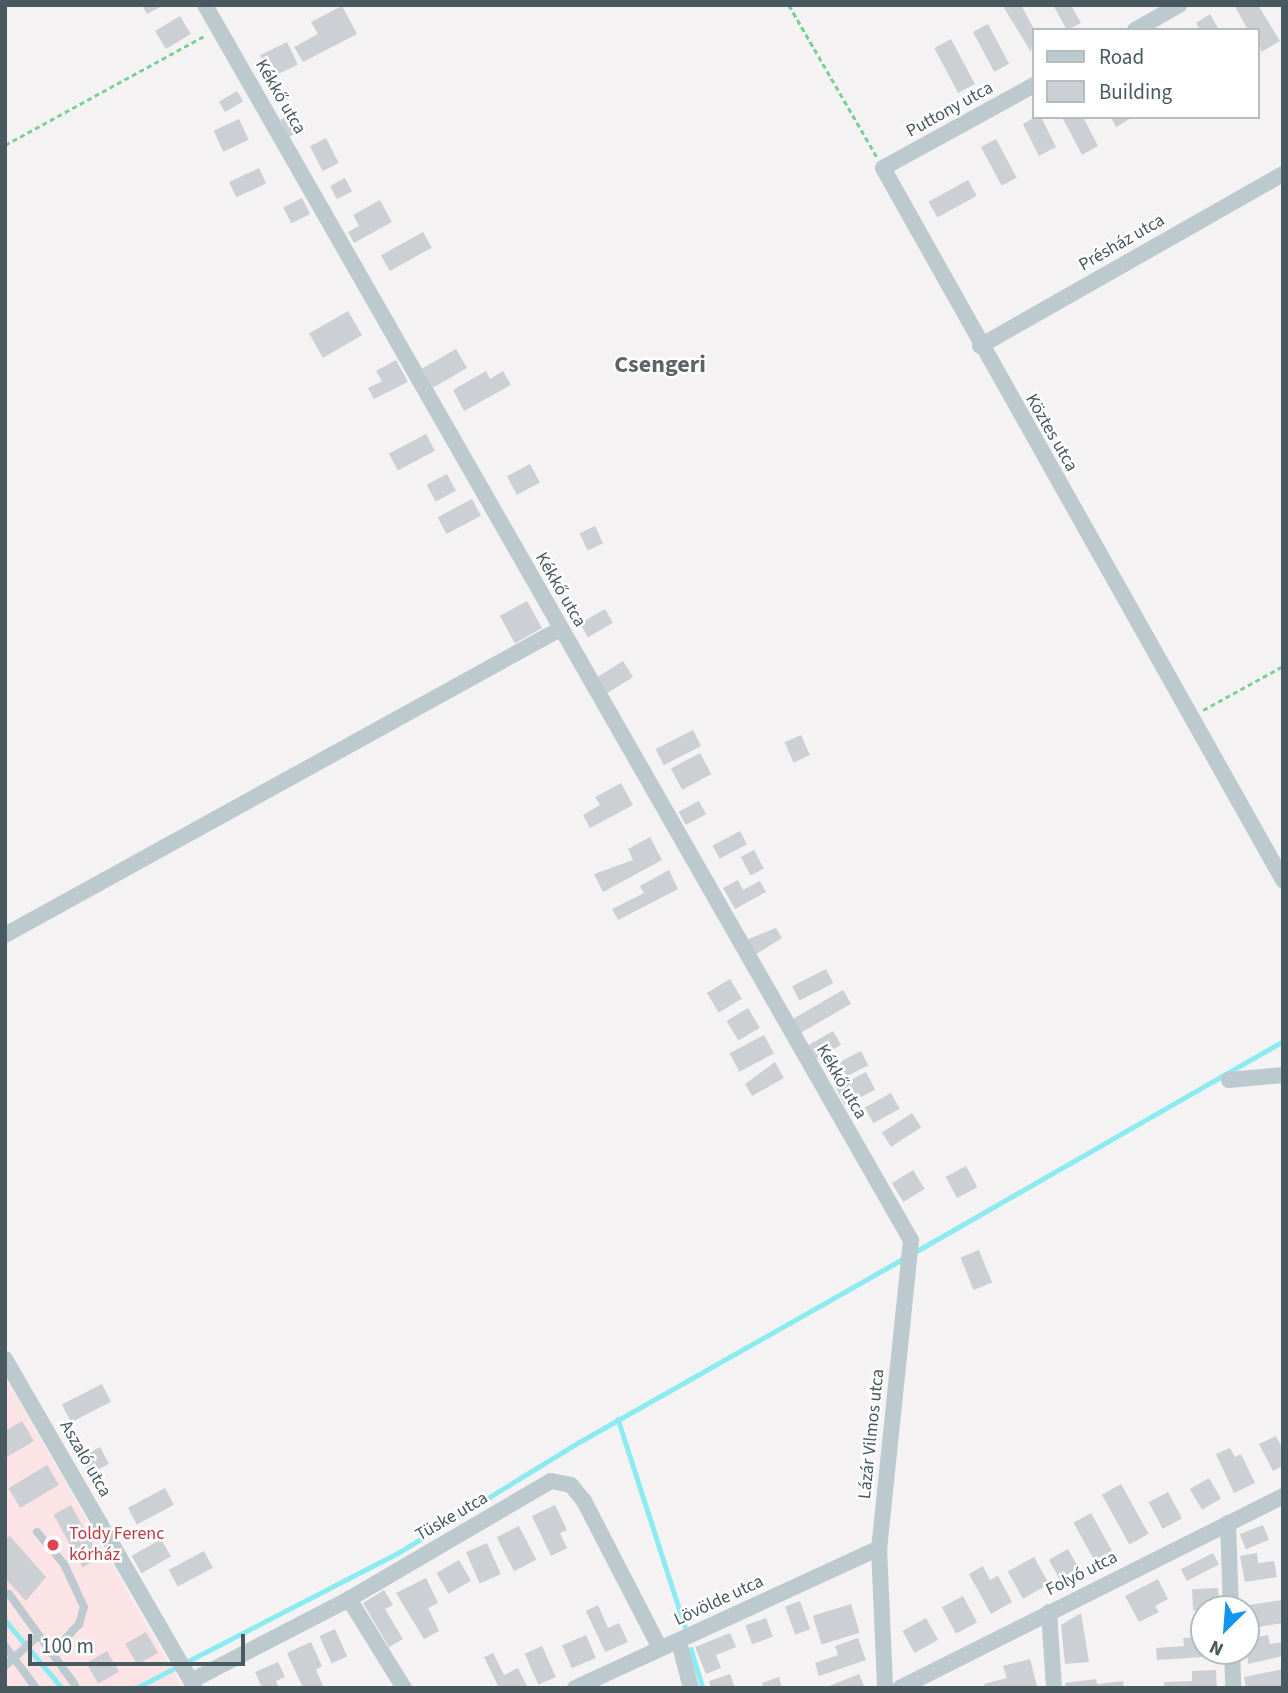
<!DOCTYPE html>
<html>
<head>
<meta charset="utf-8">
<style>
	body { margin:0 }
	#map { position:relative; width:1288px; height:1693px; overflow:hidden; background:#f4f2f2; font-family:"Source Sans 3",sans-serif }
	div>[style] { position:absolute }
	.medical>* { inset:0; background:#fce3e5 }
	.stream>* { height:4.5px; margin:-2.25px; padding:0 2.25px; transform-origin:2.25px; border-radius:2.25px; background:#8cebf0 }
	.building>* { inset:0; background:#ccd0d4; transform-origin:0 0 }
	.path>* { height:2.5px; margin-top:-1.25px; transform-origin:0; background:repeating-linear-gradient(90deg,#76d196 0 5px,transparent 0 8.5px) }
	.service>* { height:8px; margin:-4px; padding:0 4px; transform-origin:4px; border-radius:4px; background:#bcc9ce }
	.minor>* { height:16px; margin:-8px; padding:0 8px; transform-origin:8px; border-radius:8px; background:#bcc9ce }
	.dots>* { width:19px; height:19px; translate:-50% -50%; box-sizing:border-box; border:4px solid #fff; border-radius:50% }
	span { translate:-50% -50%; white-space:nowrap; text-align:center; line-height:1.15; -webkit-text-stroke:5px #fff; paint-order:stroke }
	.street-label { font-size:18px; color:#485960 }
	.health-label { font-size:18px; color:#be3a42 }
	.left { translate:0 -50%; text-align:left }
	.district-label { font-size:24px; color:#5e6367; font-weight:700 }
	.frame { position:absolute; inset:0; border:7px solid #485960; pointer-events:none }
	.legend { position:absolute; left:1032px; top:28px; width:228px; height:91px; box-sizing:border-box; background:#fff; border:2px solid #b6bdbf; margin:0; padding:9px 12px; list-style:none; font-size:21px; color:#485960 }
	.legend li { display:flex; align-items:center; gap:14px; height:35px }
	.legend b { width:35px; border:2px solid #b6bdbf }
	.north { position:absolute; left:1190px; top:1595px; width:70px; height:70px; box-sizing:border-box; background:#fff; border:2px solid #b6bdbf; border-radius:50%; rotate:205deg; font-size:19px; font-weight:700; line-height:28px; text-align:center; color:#485960 }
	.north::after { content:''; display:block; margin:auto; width:24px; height:32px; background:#1395ed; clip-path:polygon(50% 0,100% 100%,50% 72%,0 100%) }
	.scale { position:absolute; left:28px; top:1634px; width:217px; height:32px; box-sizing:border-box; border:4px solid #485960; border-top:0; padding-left:9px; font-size:21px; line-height:24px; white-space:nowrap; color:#485960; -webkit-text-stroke:5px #fff; paint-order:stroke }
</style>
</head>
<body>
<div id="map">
	<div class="medical">
		<i style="clip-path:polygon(5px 1378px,20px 1403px,183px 1688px,5px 1688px)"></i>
	</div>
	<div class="stream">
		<i style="left:915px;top:1252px;width:424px;rotate:-29.8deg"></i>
		<i style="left:618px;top:1419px;width:218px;rotate:72.1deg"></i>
		<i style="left:5px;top:1620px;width:89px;rotate:50deg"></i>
		<i style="left:691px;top:1649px;width:41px;rotate:72.9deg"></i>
		<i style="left:136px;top:1688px;width:295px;rotate:-27.3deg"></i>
		<i style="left:398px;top:1553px;width:215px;rotate:-31.5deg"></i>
		<i style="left:581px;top:1441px;width:371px;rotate:-29.5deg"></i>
	</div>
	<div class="building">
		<i style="clip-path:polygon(142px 5px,164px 5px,147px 14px)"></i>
		<i style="clip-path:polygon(1008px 5px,1021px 5px,1034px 29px,1031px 52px,1004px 8px)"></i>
		<i style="clip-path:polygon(1053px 5px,1071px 5px,1081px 23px,1067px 30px)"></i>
		<i style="clip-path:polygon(1234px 5px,1258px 5px,1280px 41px,1261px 52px,1258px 30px,1248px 30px)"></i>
		<i style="clip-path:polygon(342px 6px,357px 34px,303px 62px,294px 47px,318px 34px,311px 22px)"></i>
		<i style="clip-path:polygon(1210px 14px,1219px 30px,1200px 30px,1196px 23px)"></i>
		<i style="left:180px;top:16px;width:21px;height:29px;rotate:59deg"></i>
		<i style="left:988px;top:24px;width:45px;height:17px;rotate:62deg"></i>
		<i style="left:951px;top:39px;width:51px;height:19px;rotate:62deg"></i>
		<i style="left:287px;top:42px;width:25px;height:30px;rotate:64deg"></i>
		<i style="left:237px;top:91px;width:12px;height:21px;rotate:59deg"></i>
		<i style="left:295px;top:113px;width:19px;height:16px;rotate:65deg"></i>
		<i style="clip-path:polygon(1035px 117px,1041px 117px,1056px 147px,1039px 156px,1023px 124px)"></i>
		<i style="clip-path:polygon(1062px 117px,1083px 117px,1098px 146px,1082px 155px)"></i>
		<i style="clip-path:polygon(1111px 117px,1133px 117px,1116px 127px)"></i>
		<i style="left:239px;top:119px;width:23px;height:28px;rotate:65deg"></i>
		<i style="left:326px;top:138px;width:28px;height:18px;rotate:63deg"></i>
		<i style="left:996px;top:139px;width:44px;height:17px;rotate:62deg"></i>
		<i style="left:259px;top:168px;width:17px;height:33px;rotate:65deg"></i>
		<i style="left:345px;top:178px;width:15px;height:17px;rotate:62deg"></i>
		<i style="left:968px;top:180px;width:18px;height:45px;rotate:61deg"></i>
		<i style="left:302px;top:198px;width:18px;height:21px;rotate:63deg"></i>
		<i style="clip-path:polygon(380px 200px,392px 222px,354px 243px,348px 232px,359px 226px,353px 215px)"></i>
		<i style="left:423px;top:232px;width:18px;height:48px;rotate:61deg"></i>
		<i style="left:348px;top:311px;width:28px;height:45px;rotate:60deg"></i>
		<i style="left:456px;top:349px;width:22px;height:39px;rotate:60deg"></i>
		<i style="clip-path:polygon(396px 360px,408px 382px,374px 399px,368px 388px,382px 381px,376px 371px)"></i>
		<i style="clip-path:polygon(486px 371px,490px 379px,503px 371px,511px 385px,464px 411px,453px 390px)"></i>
		<i style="left:426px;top:434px;width:19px;height:42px;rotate:62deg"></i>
		<i style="left:530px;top:464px;width:21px;height:26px;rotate:62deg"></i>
		<i style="left:447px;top:474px;width:19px;height:23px;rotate:62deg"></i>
		<i style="left:472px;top:499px;width:19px;height:39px;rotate:62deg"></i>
		<i style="left:595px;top:526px;width:19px;height:17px;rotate:65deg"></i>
		<i style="left:527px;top:601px;width:31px;height:31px;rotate:61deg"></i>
		<i style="left:605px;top:609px;width:16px;height:29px;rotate:60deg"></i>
		<i style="left:623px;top:661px;width:19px;height:31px;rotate:58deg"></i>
		<i style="left:693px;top:730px;width:18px;height:42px;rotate:63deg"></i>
		<i style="left:801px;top:735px;width:22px;height:18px;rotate:66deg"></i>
		<i style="left:700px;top:753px;width:24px;height:33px;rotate:62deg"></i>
		<i style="clip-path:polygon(621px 783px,633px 805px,590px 828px,583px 815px,600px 805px,595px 797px)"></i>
		<i style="left:699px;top:801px;width:15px;height:23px;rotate:62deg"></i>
		<i style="left:740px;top:831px;width:15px;height:31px;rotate:62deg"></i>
		<i style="clip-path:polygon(650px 837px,662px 860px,603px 892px,594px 874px,633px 860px,628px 849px)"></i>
		<i style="left:754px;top:850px;width:21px;height:15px;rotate:62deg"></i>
		<i style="clip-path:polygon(669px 870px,678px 889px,618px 920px,612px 909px,644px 893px,640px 886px)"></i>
		<i style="clip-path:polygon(738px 880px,743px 890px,760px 881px,766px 892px,735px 909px,723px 888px)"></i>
		<i style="clip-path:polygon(776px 928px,782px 938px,755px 955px,746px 940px)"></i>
		<i style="left:826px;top:969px;width:16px;height:38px;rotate:63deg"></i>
		<i style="left:730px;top:979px;width:23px;height:27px;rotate:59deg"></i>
		<i style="left:843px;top:990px;width:16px;height:59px;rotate:60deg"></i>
		<i style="left:748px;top:1008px;width:23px;height:25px;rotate:59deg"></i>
		<i style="left:833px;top:1031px;width:16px;height:28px;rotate:60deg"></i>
		<i style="left:764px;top:1035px;width:21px;height:39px;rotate:62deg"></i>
		<i style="left:861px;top:1051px;width:16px;height:24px;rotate:63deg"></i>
		<i style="clip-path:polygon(775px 1062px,784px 1078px,752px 1096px,745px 1084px)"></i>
		<i style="left:866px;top:1072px;width:20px;height:34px;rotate:63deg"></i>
		<i style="left:891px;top:1093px;width:18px;height:30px;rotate:61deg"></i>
		<i style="left:912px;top:1113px;width:17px;height:36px;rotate:57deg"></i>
		<i style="left:966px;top:1166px;width:24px;height:23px;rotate:62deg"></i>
		<i style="left:913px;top:1170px;width:22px;height:25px;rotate:58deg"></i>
		<i style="left:979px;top:1250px;width:35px;height:20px;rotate:68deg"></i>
		<i style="left:102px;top:1384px;width:20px;height:45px;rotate:63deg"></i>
		<i style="clip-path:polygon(22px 1421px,34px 1441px,5px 1458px,5px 1431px)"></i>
		<i style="clip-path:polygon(1276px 1436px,1283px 1450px,1283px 1466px,1273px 1471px,1259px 1444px)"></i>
		<i style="left:100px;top:1447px;width:19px;height:22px;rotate:62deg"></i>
		<i style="clip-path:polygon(1230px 1448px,1235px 1457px,1241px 1454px,1255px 1483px,1234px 1493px,1216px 1454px)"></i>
		<i style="left:47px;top:1465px;width:23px;height:45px;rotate:59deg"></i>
		<i style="left:1209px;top:1478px;width:24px;height:22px;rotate:60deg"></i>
		<i style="left:1121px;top:1484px;width:57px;height:22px;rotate:61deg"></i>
		<i style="left:165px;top:1488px;width:19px;height:42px;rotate:62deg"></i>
		<i style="left:1168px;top:1492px;width:30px;height:22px;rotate:62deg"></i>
		<i style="left:71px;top:1505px;width:60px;height:20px;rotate:61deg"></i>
		<i style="clip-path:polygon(555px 1505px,567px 1530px,560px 1533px,567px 1548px,551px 1556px,532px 1516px)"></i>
		<i style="left:1091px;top:1513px;width:43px;height:20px;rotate:61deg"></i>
		<i style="left:1263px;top:1525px;width:16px;height:25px;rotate:68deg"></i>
		<i style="left:519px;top:1526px;width:38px;height:25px;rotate:63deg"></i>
		<i style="clip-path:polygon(10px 1536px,46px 1577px,26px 1601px,5px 1578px,5px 1540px)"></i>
		<i style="left:161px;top:1539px;width:20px;height:34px;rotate:60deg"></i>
		<i style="left:487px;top:1543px;width:34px;height:23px;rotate:66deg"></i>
		<i style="left:1068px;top:1549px;width:25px;height:22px;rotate:61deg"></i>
		<i style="left:204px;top:1551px;width:19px;height:40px;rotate:62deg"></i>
		<i style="left:1213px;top:1553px;width:13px;height:36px;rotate:63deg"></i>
		<i style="clip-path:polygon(1257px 1553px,1258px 1563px,1274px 1561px,1277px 1577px,1245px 1582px,1240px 1556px)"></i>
		<i style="left:1034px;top:1557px;width:31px;height:30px;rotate:61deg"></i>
		<i style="left:459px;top:1560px;width:24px;height:26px;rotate:60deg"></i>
		<i style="clip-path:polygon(983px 1566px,990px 1580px,998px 1576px,1012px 1602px,991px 1614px,969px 1574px)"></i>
		<i style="clip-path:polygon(426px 1578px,438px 1603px,428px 1608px,439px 1631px,424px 1639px,396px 1593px)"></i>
		<i style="clip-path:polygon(1158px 1579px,1168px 1599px,1155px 1606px,1159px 1612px,1139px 1622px,1125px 1596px)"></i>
		<i style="left:1218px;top:1588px;width:21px;height:26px;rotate:87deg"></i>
		<i style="clip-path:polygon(384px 1590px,393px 1605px,385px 1609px,403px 1639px,389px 1647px,363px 1603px)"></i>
		<i style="left:963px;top:1596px;width:30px;height:24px;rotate:62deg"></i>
		<i style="clip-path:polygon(1282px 1600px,1283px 1623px,1246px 1629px,1246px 1609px,1242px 1606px)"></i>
		<i style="left:800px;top:1601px;width:30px;height:16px;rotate:70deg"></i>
		<i style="left:851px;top:1604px;width:30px;height:40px;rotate:73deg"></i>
		<i style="clip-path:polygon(598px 1605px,608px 1628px,619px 1623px,628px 1642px,605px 1652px,586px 1611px)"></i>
		<i style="clip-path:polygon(1081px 1613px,1089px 1662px,1065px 1664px,1061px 1625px)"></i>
		<i style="left:766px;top:1618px;width:20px;height:22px;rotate:70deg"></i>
		<i style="left:926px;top:1618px;width:25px;height:27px;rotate:61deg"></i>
		<i style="clip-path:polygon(1204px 1622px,1204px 1651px,1218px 1651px,1219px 1656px,1157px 1660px,1156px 1648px,1184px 1646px,1183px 1638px,1200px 1637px,1199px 1623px)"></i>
		<i style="left:335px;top:1629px;width:30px;height:17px;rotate:66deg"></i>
		<i style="left:146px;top:1632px;width:24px;height:24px;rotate:60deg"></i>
		<i style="clip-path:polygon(730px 1633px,736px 1647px,716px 1655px,721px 1668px,706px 1674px,695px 1647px)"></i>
		<i style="left:586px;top:1635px;width:25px;height:26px;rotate:67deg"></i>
		<i style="clip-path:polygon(1268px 1635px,1270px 1644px,1283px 1642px,1283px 1656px,1248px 1664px,1246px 1639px)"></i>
		<i style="clip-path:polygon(858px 1638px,866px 1660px,819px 1676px,815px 1663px,838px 1655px,835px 1646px)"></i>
		<i style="clip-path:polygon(311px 1642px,322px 1666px,316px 1670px,324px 1688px,303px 1688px,287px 1653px)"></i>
		<i style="left:542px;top:1646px;width:34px;height:19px;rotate:66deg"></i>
		<i style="left:107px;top:1651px;width:24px;height:24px;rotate:60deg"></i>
		<i style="clip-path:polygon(493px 1653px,504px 1675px,518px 1668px,528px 1688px,499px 1688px,484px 1657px)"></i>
		<i style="clip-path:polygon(1030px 1659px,1037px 1686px,985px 1688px,984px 1684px,1007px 1678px,1003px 1666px)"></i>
		<i style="clip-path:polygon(278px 1662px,285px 1677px,276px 1681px,279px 1688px,262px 1688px,255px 1672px)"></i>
		<i style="clip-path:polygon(1283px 1669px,1283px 1688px,1246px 1688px,1244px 1677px)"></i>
		<i style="clip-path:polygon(1216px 1670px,1217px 1688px,1164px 1688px,1164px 1682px,1192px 1681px,1192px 1671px)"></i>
		<i style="clip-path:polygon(730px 1674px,735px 1688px,711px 1688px,709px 1681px)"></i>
		<i style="clip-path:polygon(859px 1674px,865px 1688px,824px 1688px)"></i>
		<i style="clip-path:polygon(779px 1677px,782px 1688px,763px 1688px,762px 1683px)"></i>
		<i style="clip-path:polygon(1096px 1679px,1097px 1684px,1123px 1681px,1124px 1688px,1066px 1688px,1065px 1683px)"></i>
	</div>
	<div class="path">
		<i style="left:789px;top:5px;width:176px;rotate:59.9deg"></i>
		<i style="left:5px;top:145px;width:229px;rotate:-28.7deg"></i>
		<i style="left:1203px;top:710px;width:91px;rotate:-28.8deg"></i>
	</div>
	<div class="service">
		<i style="left:37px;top:1532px;width:42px;rotate:49.8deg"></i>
		<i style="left:64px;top:1564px;width:47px;rotate:65.1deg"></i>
		<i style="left:84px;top:1607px;width:18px;rotate:106deg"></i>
		<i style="left:79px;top:1624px;width:40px;rotate:133deg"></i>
		<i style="left:9px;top:1594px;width:112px;rotate:54deg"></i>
		<i style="left:5px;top:1646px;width:52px;rotate:53.6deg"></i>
		<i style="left:5px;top:1666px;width:46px;rotate:-42.4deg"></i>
	</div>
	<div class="minor">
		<i style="left:205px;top:5px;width:1423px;rotate:60.25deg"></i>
		<i style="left:911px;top:1240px;width:310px;rotate:95.9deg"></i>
		<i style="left:879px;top:1548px;width:140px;rotate:87.5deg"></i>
		<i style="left:1135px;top:30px;width:51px;rotate:-29.6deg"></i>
		<i style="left:1034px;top:85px;width:172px;rotate:151.2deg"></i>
		<i style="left:883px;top:168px;width:817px;rotate:60.67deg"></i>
		<i style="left:980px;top:346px;width:348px;rotate:-29.6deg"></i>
		<i style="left:5px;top:935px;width:634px;rotate:-28.87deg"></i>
		<i style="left:1229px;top:1080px;width:54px;rotate:-5.3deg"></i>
		<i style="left:5px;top:1359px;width:380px;rotate:60deg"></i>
		<i style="left:1228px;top:1523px;width:86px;rotate:88deg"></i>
		<i style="left:349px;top:1599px;width:105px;rotate:58.3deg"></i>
		<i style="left:1049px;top:1612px;width:76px;rotate:86.2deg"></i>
		<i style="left:679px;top:1642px;width:48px;rotate:75.4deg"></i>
		<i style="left:1232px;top:1651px;width:37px;rotate:88deg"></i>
		<i style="left:191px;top:1681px;width:178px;rotate:-27.4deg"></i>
		<i style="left:349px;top:1599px;width:234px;rotate:-30.3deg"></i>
		<i style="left:551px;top:1481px;width:20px;rotate:11deg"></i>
		<i style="left:571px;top:1485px;width:21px;rotate:51deg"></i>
		<i style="left:584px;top:1501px;width:165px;rotate:62.7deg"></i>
		<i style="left:575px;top:1688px;width:335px;rotate:-24.7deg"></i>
		<i style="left:900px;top:1688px;width:428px;rotate:-26.6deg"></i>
	</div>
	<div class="dots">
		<i style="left:53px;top:1545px;background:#e0444e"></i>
	</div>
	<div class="street-label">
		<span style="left:280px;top:97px;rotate:60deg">Kékkő utca</span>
		<span style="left:950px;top:110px;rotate:-29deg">Puttony utca</span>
		<span style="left:1122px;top:243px;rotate:-30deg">Présház utca</span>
		<span style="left:1051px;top:433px;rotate:60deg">Köztes utca</span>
		<span style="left:560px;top:590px;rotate:60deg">Kékkő utca</span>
		<span style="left:841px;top:1082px;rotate:60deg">Kékkő utca</span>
		<span style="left:872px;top:1434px;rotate:-84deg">Lázár Vilmos utca</span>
		<span style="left:85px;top:1459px;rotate:60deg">Aszaló utca</span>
		<span style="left:452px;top:1517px;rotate:-30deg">Tüske utca</span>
		<span style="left:1082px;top:1574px;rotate:-27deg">Folyó utca</span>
		<span style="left:719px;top:1601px;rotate:-25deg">Lövölde utca</span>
	</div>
	<div class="health-label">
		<span class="left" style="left:69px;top:1545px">Toldy Ferenc<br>kórház</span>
	</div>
	<div class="district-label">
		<span style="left:660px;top:365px">Csengeri</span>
	</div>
	<div class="frame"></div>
	<ul class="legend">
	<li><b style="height:9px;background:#bcc9ce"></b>Road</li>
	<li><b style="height:19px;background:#ccd0d4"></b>Building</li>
	</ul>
	<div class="north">N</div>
	<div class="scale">100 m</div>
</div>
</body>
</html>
